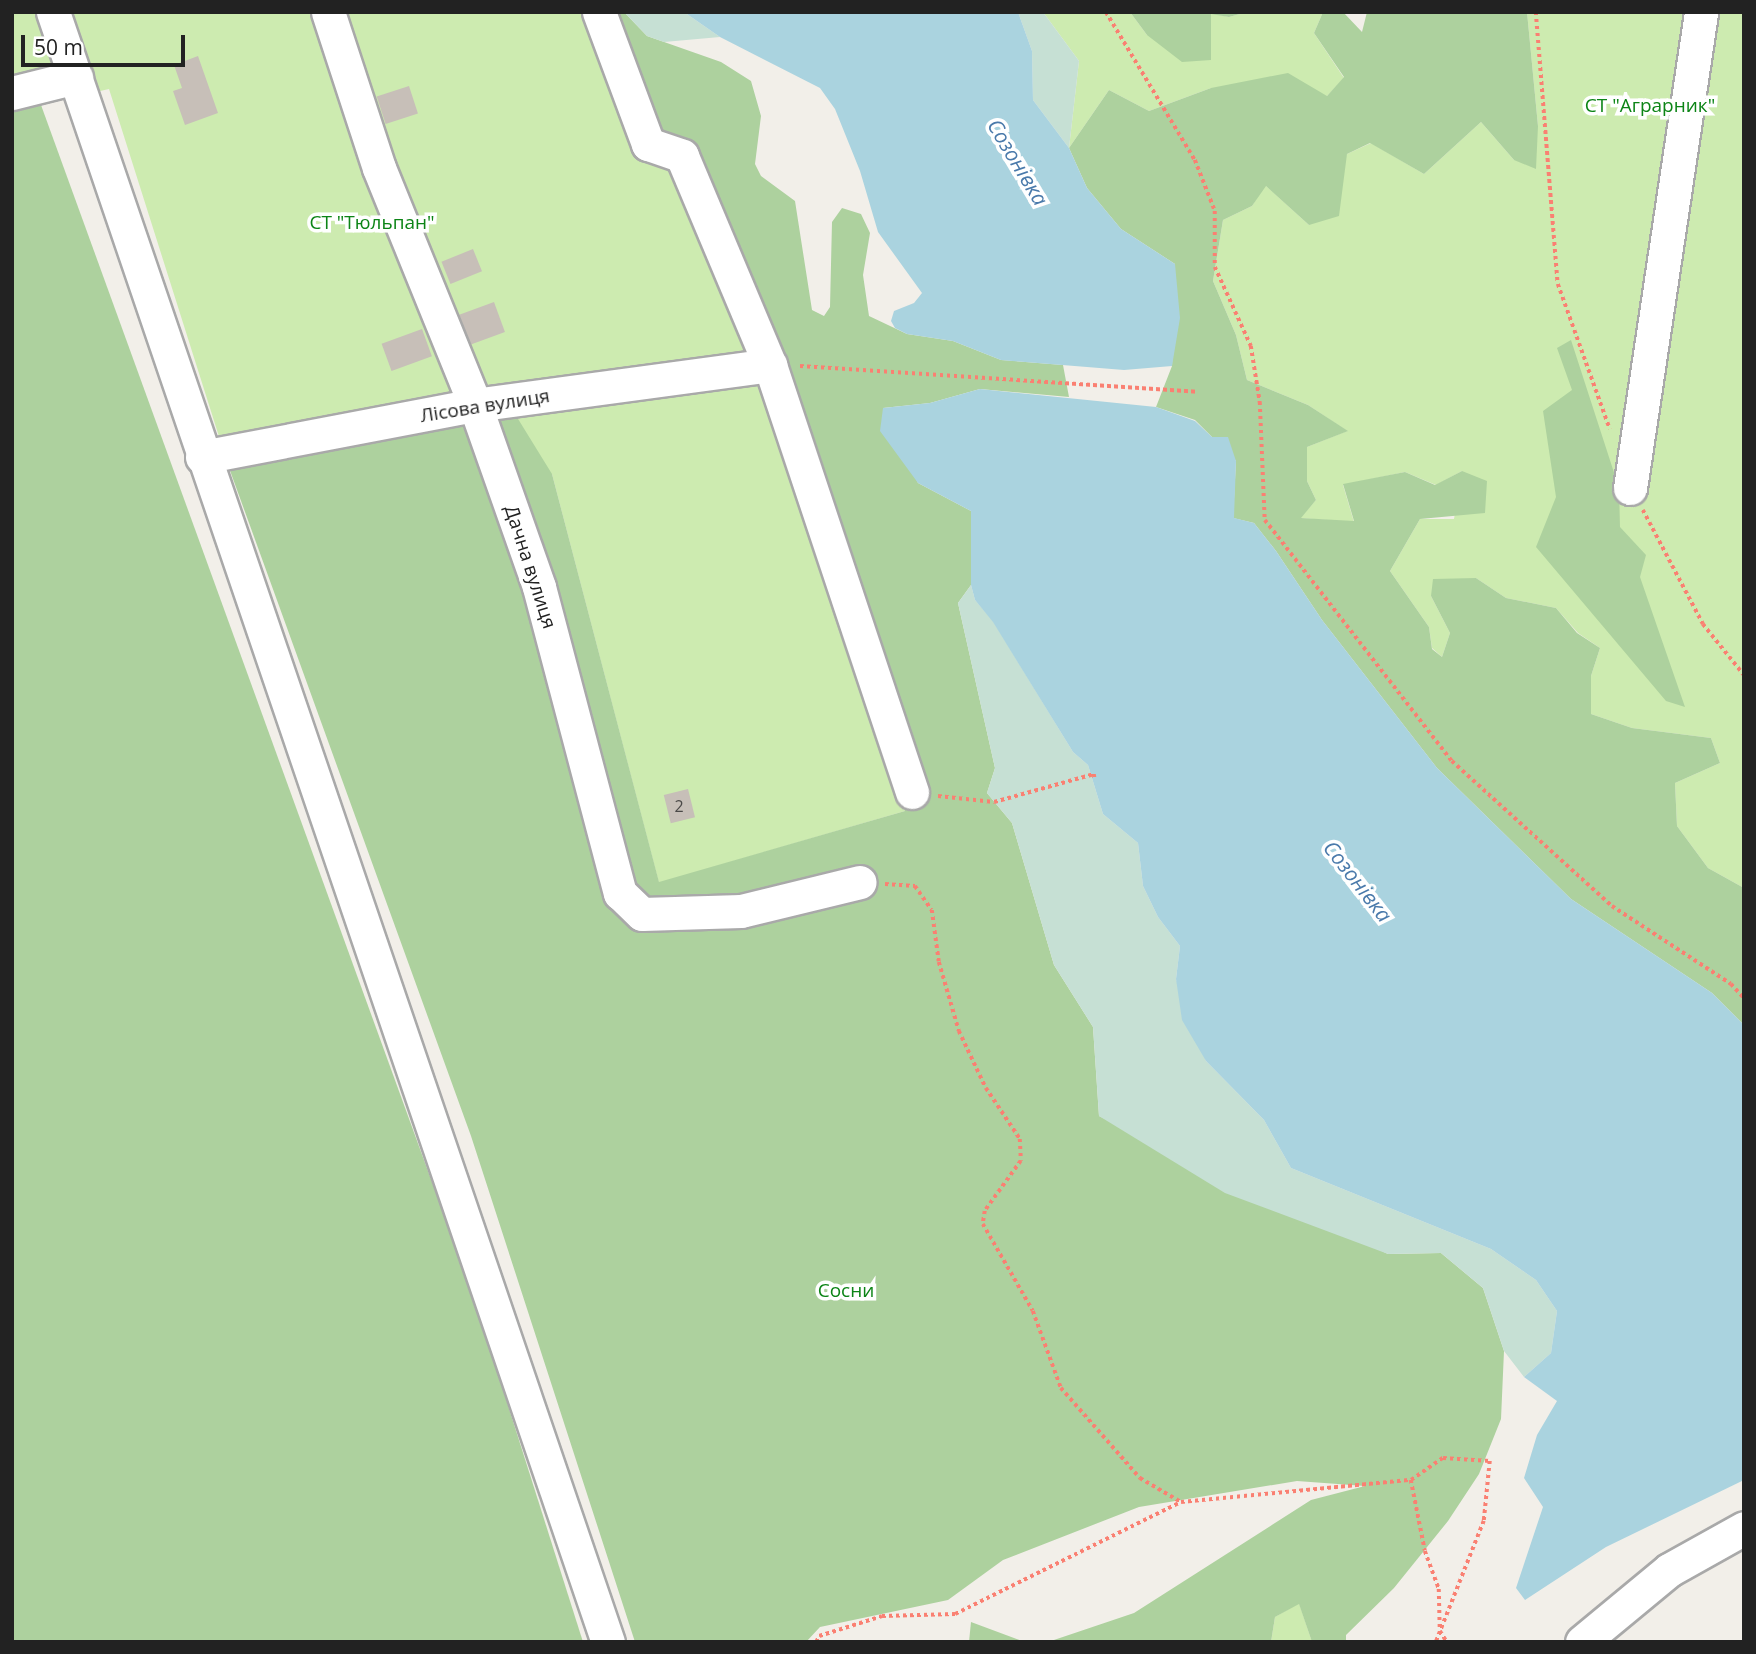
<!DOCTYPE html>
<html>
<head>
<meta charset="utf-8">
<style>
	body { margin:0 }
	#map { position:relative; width:1756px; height:1654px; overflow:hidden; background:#f2efe9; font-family:"Open Sans",sans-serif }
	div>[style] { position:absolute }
	.grass>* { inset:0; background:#cdebb0 }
	.forest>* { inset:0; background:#add19e }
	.wetland>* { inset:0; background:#c6e0d4 }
	.water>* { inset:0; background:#aad3df }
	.building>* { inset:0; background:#c7bfb8; transform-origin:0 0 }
	.path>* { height:3.5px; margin-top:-1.75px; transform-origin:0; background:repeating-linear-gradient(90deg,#fa8072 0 3.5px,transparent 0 7px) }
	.roads { filter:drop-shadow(2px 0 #a9a9a9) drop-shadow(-2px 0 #a9a9a9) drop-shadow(0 2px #a9a9a9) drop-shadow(0 -2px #a9a9a9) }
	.minor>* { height:33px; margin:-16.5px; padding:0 16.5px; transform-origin:16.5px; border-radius:16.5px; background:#fff }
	span { translate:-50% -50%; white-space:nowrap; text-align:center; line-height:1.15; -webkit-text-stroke:7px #fff; paint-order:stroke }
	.number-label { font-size:16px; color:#4b4948 }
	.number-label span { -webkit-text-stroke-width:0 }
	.park-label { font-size:19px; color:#0c8416 }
	.street-label { font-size:19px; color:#222 }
	.water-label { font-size:21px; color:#4a7aab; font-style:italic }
	.frame { position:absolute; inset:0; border:14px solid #222; pointer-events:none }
	.scale { position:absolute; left:21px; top:35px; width:164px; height:32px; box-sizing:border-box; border:4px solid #222; border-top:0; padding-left:9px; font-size:21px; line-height:24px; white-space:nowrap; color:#222; -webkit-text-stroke:5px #fff; paint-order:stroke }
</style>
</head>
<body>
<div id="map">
	<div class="grass">
		<i style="clip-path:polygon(12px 12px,585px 12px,673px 170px,759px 379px,905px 811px,659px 883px,552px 474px,228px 465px,109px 89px,12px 111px)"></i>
		<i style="clip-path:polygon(1043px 12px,1130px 12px,1147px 35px,1211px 13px,1229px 17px,1247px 12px,1323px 12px,1314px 33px,1344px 78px,1327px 96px,1211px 88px,1149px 111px,1109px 90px,1069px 148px,1079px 61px)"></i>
		<i style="clip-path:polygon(1527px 12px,1744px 12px,1744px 888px,1708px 868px,1677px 826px,1675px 783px,1720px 763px,1711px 738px,1632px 728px,1591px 714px,1591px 676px,1600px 648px,1578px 633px,1556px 608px,1506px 598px,1476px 578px,1431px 596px,1450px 633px,1442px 657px,1432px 648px,1429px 627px,1390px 571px,1420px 519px,1454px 519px,1462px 471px,1436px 485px,1405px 472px,1343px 485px,1354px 522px,1300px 518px,1316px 500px,1307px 481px,1307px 447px,1347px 431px,1308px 405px,1247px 380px,1236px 335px,1213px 281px,1223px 220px,1252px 206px,1265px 185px,1309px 225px,1347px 154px,1371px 143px,1424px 174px,1481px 122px,1514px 160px,1538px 126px)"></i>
		<i style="clip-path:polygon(1299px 1603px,1312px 1642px,1271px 1642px,1275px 1617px)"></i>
	</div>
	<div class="forest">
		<i style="clip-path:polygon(585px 12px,624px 12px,647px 36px,721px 62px,751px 81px,761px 116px,755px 164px,761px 176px,795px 201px,812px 310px,824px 316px,830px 307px,832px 222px,842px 208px,861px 214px,870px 233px,863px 275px,869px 316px,907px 334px,953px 341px,1001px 360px,1063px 365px,1069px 397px,980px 389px,930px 403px,883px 408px,918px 483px,971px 511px,971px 585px,958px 603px,995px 768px,987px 793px,1012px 823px,1054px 965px,1093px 1027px,1099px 1116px,1388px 1254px,1441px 1253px,1483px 1288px,1504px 1351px,1501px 1419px,1479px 1474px,1448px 1521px,1394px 1588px,1346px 1635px,1346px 1642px,1312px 1642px,1299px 1604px,1275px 1617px,1271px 1642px,1048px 1642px,1134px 1613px,1311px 1500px,1365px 1486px,1297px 1481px,1139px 1507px,1003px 1560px,948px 1600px,820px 1627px,806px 1642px,635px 1642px,471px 1136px,228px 465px,515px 414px,552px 474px,659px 882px,905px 811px,759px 379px,673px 170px,640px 161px)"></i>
		<i style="clip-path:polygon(1130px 12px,1247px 12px,1229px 17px,1211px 14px,1211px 60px,1182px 62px,1147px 35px)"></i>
		<i style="clip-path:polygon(1323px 12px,1343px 12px,1362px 32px,1367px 12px,1527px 12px,1538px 126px,1536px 169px,1514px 160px,1481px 122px,1424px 174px,1370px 143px,1347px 154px,1339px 216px,1309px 225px,1266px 186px,1252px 206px,1223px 220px,1213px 281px,1236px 335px,1247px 380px,1308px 405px,1348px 431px,1307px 447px,1307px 481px,1316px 500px,1301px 518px,1354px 521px,1343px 484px,1405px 472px,1435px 485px,1462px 471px,1487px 481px,1485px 513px,1420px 519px,1390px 571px,1429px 627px,1432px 649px,1442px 657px,1450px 633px,1431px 596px,1433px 579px,1476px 578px,1506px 598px,1556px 608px,1577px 633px,1600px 648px,1591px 676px,1591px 714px,1632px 728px,1711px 738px,1720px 763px,1675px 783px,1677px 826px,1708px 868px,1744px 888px,1744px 1025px,1712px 993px,1571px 899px,1437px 768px,1322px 620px,1276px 551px,1254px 523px,1233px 518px,1236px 461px,1195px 420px,1156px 407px,1172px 366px,1175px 264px,1121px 229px,1087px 188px,1069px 148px,1109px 90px,1149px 111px,1211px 88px,1288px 73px,1327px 96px,1344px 77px,1314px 33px)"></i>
		<i style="clip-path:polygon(41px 105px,473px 1295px,583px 1642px,12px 1642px,12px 111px)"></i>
		<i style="clip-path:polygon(1571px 340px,1619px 488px,1620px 527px,1646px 555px,1640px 577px,1685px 707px,1666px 701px,1536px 547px,1556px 497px,1543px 411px,1572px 390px,1557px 348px)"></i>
		<i style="clip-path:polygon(971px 1622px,1025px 1642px,969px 1642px)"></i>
	</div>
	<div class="wetland">
		<i style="clip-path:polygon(624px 12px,684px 12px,720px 37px,664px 42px,647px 36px)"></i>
		<i style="clip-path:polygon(1018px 12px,1043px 12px,1079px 61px,1069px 148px,1033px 100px,1032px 51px)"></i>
		<i style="clip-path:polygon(971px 585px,975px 600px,993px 621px,1073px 752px,1088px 765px,1103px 814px,1138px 843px,1143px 886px,1158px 917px,1180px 946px,1176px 979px,1206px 1061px,1264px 1120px,1291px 1168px,1491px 1249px,1536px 1280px,1557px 1311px,1551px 1353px,1524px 1377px,1504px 1351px,1483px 1288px,1441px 1253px,1388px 1254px,1225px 1193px,1099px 1116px,1093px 1027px,1054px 965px,1012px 823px,987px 793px,995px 768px,958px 603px)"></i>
	</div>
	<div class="water">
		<i style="clip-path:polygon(684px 12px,1018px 12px,1032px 51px,1033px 100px,1069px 148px,1087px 188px,1121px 229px,1175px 264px,1180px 318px,1172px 366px,1124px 370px,1001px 360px,953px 341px,907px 334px,895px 328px,891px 321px,894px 311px,914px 303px,922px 293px,878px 232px,860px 171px,835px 109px,820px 88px,720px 37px)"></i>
		<i style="clip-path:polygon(980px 389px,1156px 407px,1195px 421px,1212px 437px,1228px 437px,1236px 461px,1234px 518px,1254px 523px,1276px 551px,1322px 620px,1437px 768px,1571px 899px,1712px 993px,1744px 1025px,1744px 1480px,1606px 1547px,1525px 1600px,1516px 1588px,1543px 1507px,1524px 1478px,1537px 1435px,1557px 1401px,1524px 1377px,1551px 1353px,1557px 1311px,1536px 1280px,1491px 1249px,1291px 1168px,1264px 1120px,1206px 1061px,1182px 1020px,1176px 979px,1180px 946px,1158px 917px,1143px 886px,1138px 843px,1103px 814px,1088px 765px,1073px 752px,993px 622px,975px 600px,971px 585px,971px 511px,918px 483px,880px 431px,883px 408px,930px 403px)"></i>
	</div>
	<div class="building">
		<i style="clip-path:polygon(198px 56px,218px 113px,185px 125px,173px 91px,182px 88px,174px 65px)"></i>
		<i style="left:409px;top:86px;width:29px;height:34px;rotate:72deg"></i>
		<i style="left:473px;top:249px;width:24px;height:34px;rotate:68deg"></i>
		<i style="left:494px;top:302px;width:32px;height:37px;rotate:70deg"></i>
		<i style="left:422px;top:329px;width:29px;height:43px;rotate:70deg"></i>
		<i style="left:688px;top:789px;width:29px;height:25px;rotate:76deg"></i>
	</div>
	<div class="path">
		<i style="left:1106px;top:12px;width:173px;rotate:59deg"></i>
		<i style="left:1195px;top:160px;width:55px;rotate:68.6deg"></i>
		<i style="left:1215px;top:211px;width:56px;rotate:90deg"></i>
		<i style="left:1215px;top:267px;width:87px;rotate:65.5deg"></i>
		<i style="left:1251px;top:346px;width:57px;rotate:80.9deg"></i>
		<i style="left:1260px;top:402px;width:118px;rotate:87.6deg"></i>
		<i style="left:1265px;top:520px;width:305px;rotate:52.2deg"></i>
		<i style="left:1452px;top:761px;width:216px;rotate:42.2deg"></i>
		<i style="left:1612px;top:906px;width:142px;rotate:33.2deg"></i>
		<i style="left:1731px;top:984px;width:19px;rotate:47deg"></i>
		<i style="left:1536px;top:12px;width:273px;rotate:85.4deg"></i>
		<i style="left:1558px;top:284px;width:154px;rotate:70.3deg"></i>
		<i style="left:800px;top:366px;width:398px;rotate:3.7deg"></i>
		<i style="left:1643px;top:510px;width:129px;rotate:62.2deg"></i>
		<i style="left:1703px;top:624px;width:65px;rotate:51.2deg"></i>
		<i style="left:938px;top:796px;width:56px;rotate:6.1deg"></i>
		<i style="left:994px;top:802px;width:104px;rotate:-15.6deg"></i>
		<i style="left:1094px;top:774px;width:6px;rotate:81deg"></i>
		<i style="left:885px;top:884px;width:30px;rotate:4deg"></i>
		<i style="left:915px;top:886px;width:29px;rotate:55deg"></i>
		<i style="left:932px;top:910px;width:52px;rotate:82.3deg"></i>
		<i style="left:939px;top:962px;width:72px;rotate:73.8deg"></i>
		<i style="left:959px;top:1031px;width:63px;rotate:64.7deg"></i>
		<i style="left:986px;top:1088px;width:61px;rotate:56.3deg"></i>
		<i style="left:1020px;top:1139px;width:22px;rotate:87deg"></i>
		<i style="left:1021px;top:1161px;width:62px;rotate:125.8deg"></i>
		<i style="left:985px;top:1211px;width:13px;rotate:99deg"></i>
		<i style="left:983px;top:1224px;width:100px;rotate:60.1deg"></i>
		<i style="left:1033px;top:1311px;width:82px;rotate:70deg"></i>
		<i style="left:1061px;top:1388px;width:120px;rotate:48.7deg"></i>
		<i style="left:1140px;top:1478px;width:48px;rotate:30.3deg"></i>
		<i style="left:1411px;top:1480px;width:72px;rotate:78.8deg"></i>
		<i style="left:1425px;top:1551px;width:40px;rotate:69.8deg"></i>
		<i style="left:1439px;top:1589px;width:42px;rotate:88.6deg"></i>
		<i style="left:1440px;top:1631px;width:13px;rotate:58deg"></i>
		<i style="left:816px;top:1642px;width:7px;rotate:-63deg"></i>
		<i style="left:819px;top:1636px;width:66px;rotate:-17.6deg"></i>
		<i style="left:882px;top:1616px;width:73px;rotate:-1.6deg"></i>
		<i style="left:955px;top:1614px;width:252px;rotate:-26.4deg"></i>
		<i style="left:1181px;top:1502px;width:231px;rotate:-5.5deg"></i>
		<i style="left:1411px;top:1480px;width:39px;rotate:-35deg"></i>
		<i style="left:1443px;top:1458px;width:47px;rotate:3.7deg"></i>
		<i style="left:1490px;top:1461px;width:60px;rotate:95.7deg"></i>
		<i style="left:1484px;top:1521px;width:130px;rotate:111.6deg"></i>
	</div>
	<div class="roads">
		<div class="minor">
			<i style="left:53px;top:12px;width:1722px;rotate:71.2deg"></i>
			<i style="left:328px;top:12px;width:164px;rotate:71.9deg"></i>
			<i style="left:379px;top:168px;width:256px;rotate:67.9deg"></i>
			<i style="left:475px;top:405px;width:193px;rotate:70.6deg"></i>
			<i style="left:539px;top:587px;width:317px;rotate:75.2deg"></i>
			<i style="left:620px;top:893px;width:30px;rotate:44deg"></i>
			<i style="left:642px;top:914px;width:99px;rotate:-1.7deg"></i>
			<i style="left:741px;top:911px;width:122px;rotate:-13.7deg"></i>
			<i style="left:599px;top:12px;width:141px;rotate:69.6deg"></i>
			<i style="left:648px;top:144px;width:36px;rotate:19deg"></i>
			<i style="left:682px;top:156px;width:227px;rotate:67.2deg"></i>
			<i style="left:770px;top:365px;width:450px;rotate:71.6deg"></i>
			<i style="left:12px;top:93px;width:66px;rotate:-14deg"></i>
			<i style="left:202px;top:457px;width:278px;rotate:-10.8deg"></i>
			<i style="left:475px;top:405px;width:298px;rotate:-7.7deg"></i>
			<i style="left:1630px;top:488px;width:481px;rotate:-81.5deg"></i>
			<i style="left:1582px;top:1642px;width:113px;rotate:-39.6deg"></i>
			<i style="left:1669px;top:1570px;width:86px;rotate:-29.2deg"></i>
		</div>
	</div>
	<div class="number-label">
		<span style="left:679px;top:806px">2</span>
	</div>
	<div class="park-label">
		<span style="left:1650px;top:106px">СТ "Аграрник"</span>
		<span style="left:372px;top:223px">СТ "Тюльпан"</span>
		<span style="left:846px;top:1291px">Сосни</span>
	</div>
	<div class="street-label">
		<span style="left:485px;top:406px;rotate:-9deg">Лісова вулиця</span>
		<span style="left:530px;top:567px;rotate:72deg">Дачна вулиця</span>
	</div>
	<div class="water-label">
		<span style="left:1018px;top:162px;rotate:59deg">Созонівка</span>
		<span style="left:1358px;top:881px;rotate:52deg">Созонівка</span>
	</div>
	<div class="frame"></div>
	<div class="scale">50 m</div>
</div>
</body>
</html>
